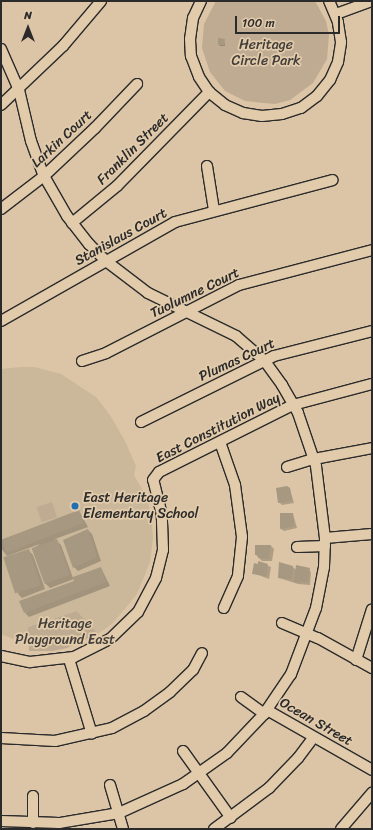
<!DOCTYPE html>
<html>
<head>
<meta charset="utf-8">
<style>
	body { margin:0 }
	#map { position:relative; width:373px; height:830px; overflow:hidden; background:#dbc5a6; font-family:Sriracha,sans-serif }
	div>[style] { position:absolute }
	.built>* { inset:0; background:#cbb89b }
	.green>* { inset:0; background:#beab92; transform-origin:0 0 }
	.shadow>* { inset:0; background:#0003 }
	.building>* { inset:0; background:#a69881; transform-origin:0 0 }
	.roads { filter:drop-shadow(1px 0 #2b2b2b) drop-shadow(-1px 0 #2b2b2b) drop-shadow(0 1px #2b2b2b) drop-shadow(0 -1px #2b2b2b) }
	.minor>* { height:10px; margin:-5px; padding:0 5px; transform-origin:5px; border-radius:5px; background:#e2cbab }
	.dots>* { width:11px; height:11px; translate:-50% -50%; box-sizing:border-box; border:2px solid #e2cbab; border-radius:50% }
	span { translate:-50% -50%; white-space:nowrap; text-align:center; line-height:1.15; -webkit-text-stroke:3.5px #e2cbab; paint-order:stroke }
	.park-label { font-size:14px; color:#413e3a }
	.street-label { font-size:14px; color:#2b2b2b }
	.poi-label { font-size:14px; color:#2b2b2b }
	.left { translate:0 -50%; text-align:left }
	.frame { position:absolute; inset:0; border:2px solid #2b2b2b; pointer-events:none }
	.north { position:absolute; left:8px; top:8px; width:40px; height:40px; -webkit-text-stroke:3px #e2cbab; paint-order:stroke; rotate:0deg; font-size:11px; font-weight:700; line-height:16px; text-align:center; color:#2b2b2b }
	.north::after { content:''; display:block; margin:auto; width:14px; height:18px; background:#2b2b2b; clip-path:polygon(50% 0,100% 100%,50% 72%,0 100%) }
	.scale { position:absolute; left:235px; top:16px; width:105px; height:18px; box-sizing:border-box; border:2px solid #2b2b2b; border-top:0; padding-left:5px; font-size:12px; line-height:14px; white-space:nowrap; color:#2b2b2b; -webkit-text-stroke:3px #e2cbab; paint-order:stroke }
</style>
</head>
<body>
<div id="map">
	<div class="built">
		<i style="clip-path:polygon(20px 367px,35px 367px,61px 374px,96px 397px,110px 415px,125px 441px,136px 466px,134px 475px,147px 498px,151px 515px,153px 538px,150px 562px,137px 594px,113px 623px,98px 634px,77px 611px,28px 627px,30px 632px,13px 639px,1px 634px,1px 369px)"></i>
	</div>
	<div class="green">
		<i style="clip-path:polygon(216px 1px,315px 1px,326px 21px,329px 35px,327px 59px,313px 83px,290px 100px,275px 104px,245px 101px,225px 91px,210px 72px,202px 48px,204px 24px)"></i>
		<i style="left:52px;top:502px;width:16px;height:16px;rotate:72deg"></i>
		<i style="clip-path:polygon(77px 611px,98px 634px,67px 648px,53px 651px,29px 651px,28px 627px)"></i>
	</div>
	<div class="shadow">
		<i style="clip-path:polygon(224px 40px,225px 46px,220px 46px,219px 45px)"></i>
		<i style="clip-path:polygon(290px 489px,294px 503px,282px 505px,279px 502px)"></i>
		<i style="clip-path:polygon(79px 511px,88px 527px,55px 539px,61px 545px,73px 578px,101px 568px,110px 586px,29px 617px,25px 613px,75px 582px,74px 579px,50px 588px,46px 584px,33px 549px,40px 544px,7px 556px,1px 548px,1px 540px)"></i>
		<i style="clip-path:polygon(293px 514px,297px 528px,284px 531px,281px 529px)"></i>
		<i style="clip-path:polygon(88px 530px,92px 534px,101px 561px,78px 571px,74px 567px)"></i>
		<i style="clip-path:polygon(256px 546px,271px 546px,274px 549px,272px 561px,262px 561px,256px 555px)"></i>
		<i style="clip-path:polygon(28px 550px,33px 555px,45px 589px,22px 598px,18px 594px)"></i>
		<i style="clip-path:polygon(259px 562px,271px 567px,269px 579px,253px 573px)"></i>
		<i style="clip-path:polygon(293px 567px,297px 571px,308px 569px,311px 572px,310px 585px,298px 584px,279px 578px)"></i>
	</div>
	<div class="building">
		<i style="clip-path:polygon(218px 38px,225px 39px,224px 45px,218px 45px)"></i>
		<i style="clip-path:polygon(287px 486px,290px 488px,292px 501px,278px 503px,276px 488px)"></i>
		<i style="left:79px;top:510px;width:14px;height:83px;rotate:69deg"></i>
		<i style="clip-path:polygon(280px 513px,293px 513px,294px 526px,280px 529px)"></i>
		<i style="clip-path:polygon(88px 529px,97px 557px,73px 568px,63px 540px)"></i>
		<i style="left:57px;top:539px;width:38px;height:27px;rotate:70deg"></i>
		<i style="clip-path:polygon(255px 545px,271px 545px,269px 559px,258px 558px,258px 555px,255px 555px)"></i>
		<i style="left:29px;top:549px;width:38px;height:27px;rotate:72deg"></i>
		<i style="clip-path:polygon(258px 561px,268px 564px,266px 576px,252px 574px,254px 563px,258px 564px)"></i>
		<i style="clip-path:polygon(279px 562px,293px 566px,292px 579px,278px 578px)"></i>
		<i style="clip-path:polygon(296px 565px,310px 568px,308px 582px,294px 582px)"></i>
		<i style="clip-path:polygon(101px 567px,106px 582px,24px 613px,19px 601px,74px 581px,73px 577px)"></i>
	</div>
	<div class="roads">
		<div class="minor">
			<i style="left:201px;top:1px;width:19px;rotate:115deg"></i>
			<i style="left:193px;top:18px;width:21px;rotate:98deg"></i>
			<i style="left:190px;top:39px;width:17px;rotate:87deg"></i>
			<i style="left:191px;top:56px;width:22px;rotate:69deg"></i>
			<i style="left:199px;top:77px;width:18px;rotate:56deg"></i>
			<i style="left:209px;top:92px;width:21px;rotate:39deg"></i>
			<i style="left:225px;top:105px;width:20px;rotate:24deg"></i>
			<i style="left:243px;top:113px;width:19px;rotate:9deg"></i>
			<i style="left:262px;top:116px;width:20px;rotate:-6deg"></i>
			<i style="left:282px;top:114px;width:20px;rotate:-18deg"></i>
			<i style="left:301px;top:108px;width:20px;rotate:-37deg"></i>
			<i style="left:317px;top:96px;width:21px;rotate:-51deg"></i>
			<i style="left:330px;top:80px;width:20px;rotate:-66deg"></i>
			<i style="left:338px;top:62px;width:20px;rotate:-81deg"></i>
			<i style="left:341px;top:42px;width:20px;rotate:-99deg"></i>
			<i style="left:338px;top:22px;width:23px;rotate:-113deg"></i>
			<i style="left:336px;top:14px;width:37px;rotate:-20deg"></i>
			<i style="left:1px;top:49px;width:45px;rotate:66.3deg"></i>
			<i style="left:19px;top:90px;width:52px;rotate:76.8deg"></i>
			<i style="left:31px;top:141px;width:37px;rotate:70deg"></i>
			<i style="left:44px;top:176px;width:46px;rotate:60.1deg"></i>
			<i style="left:67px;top:216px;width:36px;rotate:52deg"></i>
			<i style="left:89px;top:244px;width:24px;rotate:45deg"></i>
			<i style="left:106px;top:261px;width:53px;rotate:37.3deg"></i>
			<i style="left:148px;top:293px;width:98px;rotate:26deg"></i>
			<i style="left:236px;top:336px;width:37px;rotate:41deg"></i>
			<i style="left:264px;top:360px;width:31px;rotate:54deg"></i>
			<i style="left:282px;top:385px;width:32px;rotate:60deg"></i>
			<i style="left:298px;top:413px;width:56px;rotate:71.2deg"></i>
			<i style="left:316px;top:466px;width:73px;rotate:82.9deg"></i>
			<i style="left:325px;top:538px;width:29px;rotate:92deg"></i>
			<i style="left:324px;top:567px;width:42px;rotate:101deg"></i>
			<i style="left:316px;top:608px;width:71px;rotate:110.7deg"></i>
			<i style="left:291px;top:674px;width:48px;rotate:124deg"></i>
			<i style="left:264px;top:714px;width:54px;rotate:133.5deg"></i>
			<i style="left:227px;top:753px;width:54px;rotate:144.8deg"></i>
			<i style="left:183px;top:784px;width:70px;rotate:155.6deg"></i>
			<i style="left:119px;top:813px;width:61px;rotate:170.5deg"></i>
			<i style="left:59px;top:823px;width:58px;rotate:-178deg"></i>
			<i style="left:1px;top:105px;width:86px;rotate:-43.6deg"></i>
			<i style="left:63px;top:46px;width:59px;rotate:-49.8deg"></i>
			<i style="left:207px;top:166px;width:45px;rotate:81deg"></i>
			<i style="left:1px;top:209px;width:54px;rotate:-37.5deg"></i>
			<i style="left:44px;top:176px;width:70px;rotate:-43.3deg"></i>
			<i style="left:95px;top:128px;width:61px;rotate:-46.3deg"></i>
			<i style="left:72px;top:223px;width:58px;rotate:-39.4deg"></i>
			<i style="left:117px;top:186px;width:132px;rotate:-45.6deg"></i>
			<i style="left:1px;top:321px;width:200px;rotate:-29.6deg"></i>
			<i style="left:175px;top:222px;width:163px;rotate:-14.9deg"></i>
			<i style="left:82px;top:361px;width:25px;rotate:-18deg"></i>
			<i style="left:106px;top:353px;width:149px;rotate:-27.1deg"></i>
			<i style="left:239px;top:285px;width:138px;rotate:-14.7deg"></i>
			<i style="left:141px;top:422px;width:148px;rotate:-26.4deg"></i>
			<i style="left:274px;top:356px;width:101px;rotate:-14.3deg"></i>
			<i style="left:220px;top:442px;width:46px;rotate:70.8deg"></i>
			<i style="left:235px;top:485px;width:52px;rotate:82.3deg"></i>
			<i style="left:242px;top:537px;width:39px;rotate:96deg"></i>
			<i style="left:238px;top:576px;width:35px;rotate:114deg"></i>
			<i style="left:287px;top:467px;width:28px;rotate:-17deg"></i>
			<i style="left:314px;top:459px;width:59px;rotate:-10.7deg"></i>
			<i style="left:325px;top:538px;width:47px;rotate:-4.9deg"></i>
			<i style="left:297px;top:547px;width:28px;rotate:-2deg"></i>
			<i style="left:282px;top:623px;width:39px;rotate:23deg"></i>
			<i style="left:318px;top:638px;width:62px;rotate:29.1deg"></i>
			<i style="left:1px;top:656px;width:30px;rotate:12deg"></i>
			<i style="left:30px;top:662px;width:44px;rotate:-6.5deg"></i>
			<i style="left:74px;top:657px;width:40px;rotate:-26.6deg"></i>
			<i style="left:110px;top:639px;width:39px;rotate:-44deg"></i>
			<i style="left:138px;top:612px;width:38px;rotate:-62deg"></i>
			<i style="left:156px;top:578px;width:29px;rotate:-76deg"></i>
			<i style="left:163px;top:550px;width:35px;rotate:-92deg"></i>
			<i style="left:162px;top:515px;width:36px;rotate:-104deg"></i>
			<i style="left:153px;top:480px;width:10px;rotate:-53deg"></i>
			<i style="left:159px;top:472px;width:150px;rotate:-26.6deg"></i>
			<i style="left:293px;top:405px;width:82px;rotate:-14.9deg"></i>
			<i style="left:69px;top:659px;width:78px;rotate:73deg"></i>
			<i style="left:356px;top:660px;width:53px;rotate:-72.6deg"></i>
			<i style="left:241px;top:697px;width:29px;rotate:36deg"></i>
			<i style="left:267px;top:710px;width:121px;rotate:29.7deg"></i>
			<i style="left:1px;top:738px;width:54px;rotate:3.2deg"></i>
			<i style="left:55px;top:741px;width:58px;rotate:-12.8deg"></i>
			<i style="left:112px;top:728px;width:36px;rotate:-28deg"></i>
			<i style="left:144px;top:711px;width:32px;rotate:-36deg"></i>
			<i style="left:170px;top:692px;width:32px;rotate:-44deg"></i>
			<i style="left:193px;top:670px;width:19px;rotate:-62deg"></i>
			<i style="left:183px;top:751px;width:82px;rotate:54.4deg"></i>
			<i style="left:110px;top:785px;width:46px;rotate:73.5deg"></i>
			<i style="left:33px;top:796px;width:27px;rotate:90deg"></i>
			<i style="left:214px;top:829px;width:69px;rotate:-36.7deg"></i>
			<i style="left:269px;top:788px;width:42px;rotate:-46deg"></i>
			<i style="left:298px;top:758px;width:25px;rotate:-53deg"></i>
			<i style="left:341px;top:829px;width:48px;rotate:-49.3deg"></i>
		</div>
	</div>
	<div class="dots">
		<i style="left:75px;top:506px;background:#1f6fb2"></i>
	</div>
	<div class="park-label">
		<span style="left:266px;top:53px">Heritage<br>Circle Park</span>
		<span style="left:65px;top:632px">Heritage<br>Playground East</span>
	</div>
	<div class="street-label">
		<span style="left:62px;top:139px;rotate:-43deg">Larkin Court</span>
		<span style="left:133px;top:149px;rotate:-45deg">Franklin Street</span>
		<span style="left:121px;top:237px;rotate:-29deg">Stanislaus Court</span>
		<span style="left:195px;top:293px;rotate:-26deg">Tuolumne Court</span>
		<span style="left:237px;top:360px;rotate:-25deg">Plumas Court</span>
		<span style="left:218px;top:428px;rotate:-27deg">East Constitution Way</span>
		<span style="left:316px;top:722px;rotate:30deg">Ocean Street</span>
	</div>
	<div class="poi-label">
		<span class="left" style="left:83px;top:506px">East Heritage<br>Elementary School</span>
	</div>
	<div class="frame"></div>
	<div class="north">N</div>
	<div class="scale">100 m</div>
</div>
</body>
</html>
